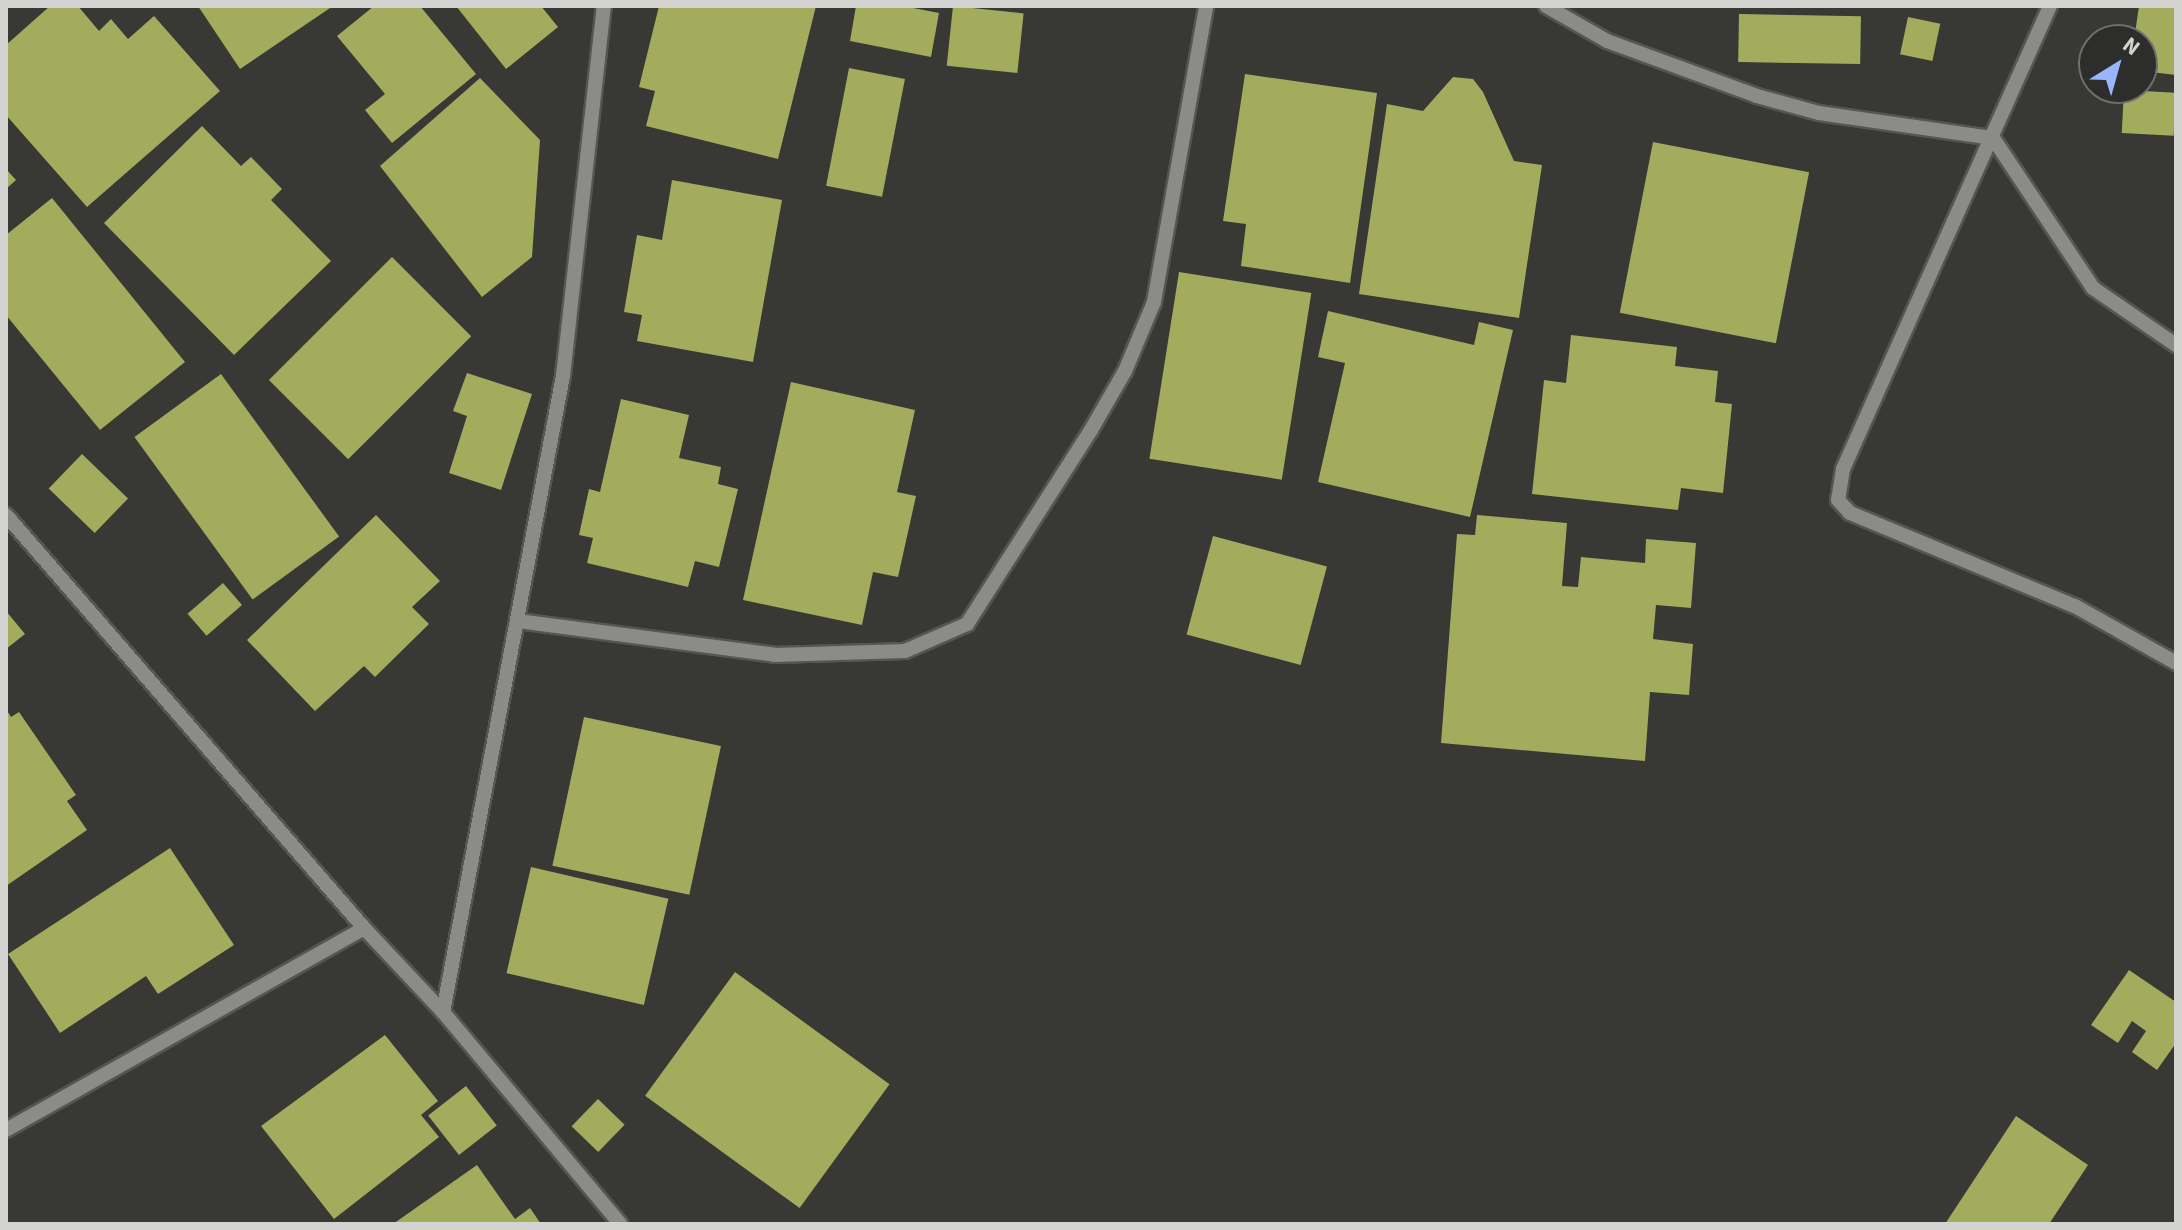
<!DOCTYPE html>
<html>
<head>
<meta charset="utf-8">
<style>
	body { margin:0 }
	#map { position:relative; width:2182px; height:1230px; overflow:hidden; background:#383835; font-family:"Source Sans 3",sans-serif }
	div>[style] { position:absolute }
	.building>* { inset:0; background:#a2ac5c; transform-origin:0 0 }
	.roads { filter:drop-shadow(2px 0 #555553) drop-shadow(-2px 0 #555553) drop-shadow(0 2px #555553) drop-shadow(0 -2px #555553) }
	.minor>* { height:14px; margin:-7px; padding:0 7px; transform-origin:7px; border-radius:7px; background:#8b8c89 }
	span { translate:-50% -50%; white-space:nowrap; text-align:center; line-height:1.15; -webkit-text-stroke:8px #2d2e2b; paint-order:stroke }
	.frame { position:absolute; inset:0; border:8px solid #d3d3d1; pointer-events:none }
	.north { position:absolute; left:2078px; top:24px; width:80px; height:80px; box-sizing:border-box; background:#2d2e2b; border:2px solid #6f706d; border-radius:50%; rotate:37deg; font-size:22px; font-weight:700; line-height:32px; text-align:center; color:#d3d3d1 }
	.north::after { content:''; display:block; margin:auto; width:28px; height:36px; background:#98b5fd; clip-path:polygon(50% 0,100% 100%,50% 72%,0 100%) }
</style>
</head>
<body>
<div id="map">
	<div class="building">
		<i style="clip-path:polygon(50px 6px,78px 6px,99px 31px,111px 19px,128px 39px,154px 16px,220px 91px,87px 207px,6px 115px,6px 45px)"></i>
		<i style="clip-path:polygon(198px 6px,333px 6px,240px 69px)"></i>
		<i style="clip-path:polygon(374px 6px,420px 6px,476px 74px,392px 143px,365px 110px,385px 94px,337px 36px)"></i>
		<i style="clip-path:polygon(456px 6px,541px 6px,558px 27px,506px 69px)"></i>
		<i style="clip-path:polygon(659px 6px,816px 6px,778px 159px,646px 126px,655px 91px,639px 87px)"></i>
		<i style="clip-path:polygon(856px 6px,903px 6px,939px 13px,931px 57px,850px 41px)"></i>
		<i style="left:953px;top:6px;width:71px;height:60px;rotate:6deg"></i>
		<i style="clip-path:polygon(2139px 6px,2176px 6px,2176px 75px,2142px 71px,2142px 40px,2134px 40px)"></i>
		<i style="left:1739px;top:14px;width:122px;height:48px;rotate:1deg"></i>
		<i style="left:1908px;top:17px;width:33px;height:38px;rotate:12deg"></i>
		<i style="left:849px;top:68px;width:57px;height:120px;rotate:11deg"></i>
		<i style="clip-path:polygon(1245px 74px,1377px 93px,1350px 283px,1241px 266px,1246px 224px,1223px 221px)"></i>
		<i style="clip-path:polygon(1453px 77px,1473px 79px,1483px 92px,1514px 161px,1542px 165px,1519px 318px,1359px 294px,1387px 104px,1423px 111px)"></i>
		<i style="clip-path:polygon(480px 78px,540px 140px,532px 257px,482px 297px,380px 166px)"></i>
		<i style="left:2124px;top:90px;width:52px;height:43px;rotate:3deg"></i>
		<i style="clip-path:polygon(202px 126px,241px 166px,251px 157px,282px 189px,271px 200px,331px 261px,234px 355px,104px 223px)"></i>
		<i style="left:1653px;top:142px;width:159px;height:174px;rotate:11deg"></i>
		<i style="clip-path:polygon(6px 169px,16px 180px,6px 189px)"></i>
		<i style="clip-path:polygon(672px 180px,782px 200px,753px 362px,637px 341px,642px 315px,624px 312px,637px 235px,662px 240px)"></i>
		<i style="clip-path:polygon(52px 198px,185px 362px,100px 430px,6px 315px,6px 235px)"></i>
		<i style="left:392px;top:257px;width:112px;height:174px;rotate:45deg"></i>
		<i style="left:1179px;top:272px;width:134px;height:189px;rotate:9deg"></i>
		<i style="clip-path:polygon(1328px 311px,1474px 345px,1479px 322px,1513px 330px,1470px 517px,1318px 482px,1345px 363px,1318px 357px)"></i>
		<i style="clip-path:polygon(1571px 335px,1677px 347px,1675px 366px,1718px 371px,1715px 402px,1732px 404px,1723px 493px,1681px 488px,1678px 510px,1532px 494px,1544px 380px,1566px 383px)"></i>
		<i style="clip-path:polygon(467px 373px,532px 394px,501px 490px,449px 473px,467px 416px,453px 411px)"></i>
		<i style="left:221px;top:374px;width:201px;height:107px;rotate:54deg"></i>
		<i style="clip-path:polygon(791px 382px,915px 410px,897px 492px,916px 496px,898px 577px,873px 572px,862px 625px,743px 600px)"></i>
		<i style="clip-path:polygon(621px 399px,689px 415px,679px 458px,721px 467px,718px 484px,738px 489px,719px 567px,695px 561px,688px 587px,587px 563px,593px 538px,579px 535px,589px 489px,600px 492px)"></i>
		<i style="left:82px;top:454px;width:64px;height:48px;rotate:44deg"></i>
		<i style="clip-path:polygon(376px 515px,440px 581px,412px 607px,429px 624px,375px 677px,364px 666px,315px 711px,247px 640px)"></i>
		<i style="clip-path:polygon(1477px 515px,1567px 523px,1562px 586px,1578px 587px,1581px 557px,1645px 563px,1646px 539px,1696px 543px,1691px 608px,1656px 605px,1653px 639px,1693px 644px,1689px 695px,1650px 692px,1645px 761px,1441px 743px,1457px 534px,1475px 535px)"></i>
		<i style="left:1213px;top:536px;width:118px;height:102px;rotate:15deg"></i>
		<i style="left:223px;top:583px;width:29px;height:47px;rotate:49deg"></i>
		<i style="clip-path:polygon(6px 611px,25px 634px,6px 649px)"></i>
		<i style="clip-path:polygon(6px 709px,11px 717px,19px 712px,76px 795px,67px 801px,87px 830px,6px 886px)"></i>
		<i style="left:584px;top:717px;width:140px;height:152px;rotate:12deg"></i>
		<i style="clip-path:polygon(170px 848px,234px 945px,158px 994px,146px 976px,60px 1033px,8px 954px)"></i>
		<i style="left:531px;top:867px;width:141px;height:109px;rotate:13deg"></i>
		<i style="clip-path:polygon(2129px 970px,2176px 1002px,2176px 1043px,2157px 1070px,2132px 1052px,2146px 1031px,2132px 1021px,2118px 1043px,2091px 1025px)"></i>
		<i style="left:735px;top:972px;width:191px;height:153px;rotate:36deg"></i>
		<i style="clip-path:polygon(385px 1035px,438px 1101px,421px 1115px,439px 1137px,334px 1219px,261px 1126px)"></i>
		<i style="left:466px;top:1086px;width:50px;height:48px;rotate:52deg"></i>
		<i style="left:598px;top:1099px;width:37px;height:38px;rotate:44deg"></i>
		<i style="clip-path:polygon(2016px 1116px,2088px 1165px,2049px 1224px,1945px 1224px)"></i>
		<i style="clip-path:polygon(477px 1165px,515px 1219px,530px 1208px,541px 1224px,393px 1224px)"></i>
	</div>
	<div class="roads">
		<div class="minor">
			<i style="left:1546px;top:6px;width:70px;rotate:29.8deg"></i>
			<i style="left:1607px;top:41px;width:160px;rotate:20.1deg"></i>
			<i style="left:1757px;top:96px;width:64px;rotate:15.3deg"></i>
			<i style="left:1819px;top:113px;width:176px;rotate:8.2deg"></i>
			<i style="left:2050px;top:6px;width:507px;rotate:114.09deg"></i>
			<i style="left:1843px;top:469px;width:31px;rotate:99deg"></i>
			<i style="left:1838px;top:500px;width:18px;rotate:47deg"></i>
			<i style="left:1850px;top:513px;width:243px;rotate:22.5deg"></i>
			<i style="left:2075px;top:606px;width:116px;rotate:29.4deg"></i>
			<i style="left:1993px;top:138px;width:180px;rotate:56.3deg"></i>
			<i style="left:2093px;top:288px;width:101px;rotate:34.5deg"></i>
			<i style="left:6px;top:515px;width:547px;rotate:49.08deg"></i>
			<i style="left:364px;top:928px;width:115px;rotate:46.8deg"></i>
			<i style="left:443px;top:1012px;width:276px;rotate:50.1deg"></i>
			<i style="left:518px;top:621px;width:259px;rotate:7.5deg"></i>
			<i style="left:775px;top:655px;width:130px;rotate:-1.8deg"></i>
			<i style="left:905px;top:651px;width:68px;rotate:-23.5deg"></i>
			<i style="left:967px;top:624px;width:230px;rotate:-57.4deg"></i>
			<i style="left:1091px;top:430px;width:68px;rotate:-60deg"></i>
			<i style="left:1125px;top:371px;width:75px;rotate:-67.2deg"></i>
			<i style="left:1154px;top:302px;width:301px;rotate:-80deg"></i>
			<i style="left:443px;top:1012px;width:647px;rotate:-79.32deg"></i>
			<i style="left:563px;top:376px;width:372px;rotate:-83.7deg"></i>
			<i style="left:6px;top:1130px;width:411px;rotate:-29.4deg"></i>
		</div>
	</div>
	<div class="frame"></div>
	<div class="north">N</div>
</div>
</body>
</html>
